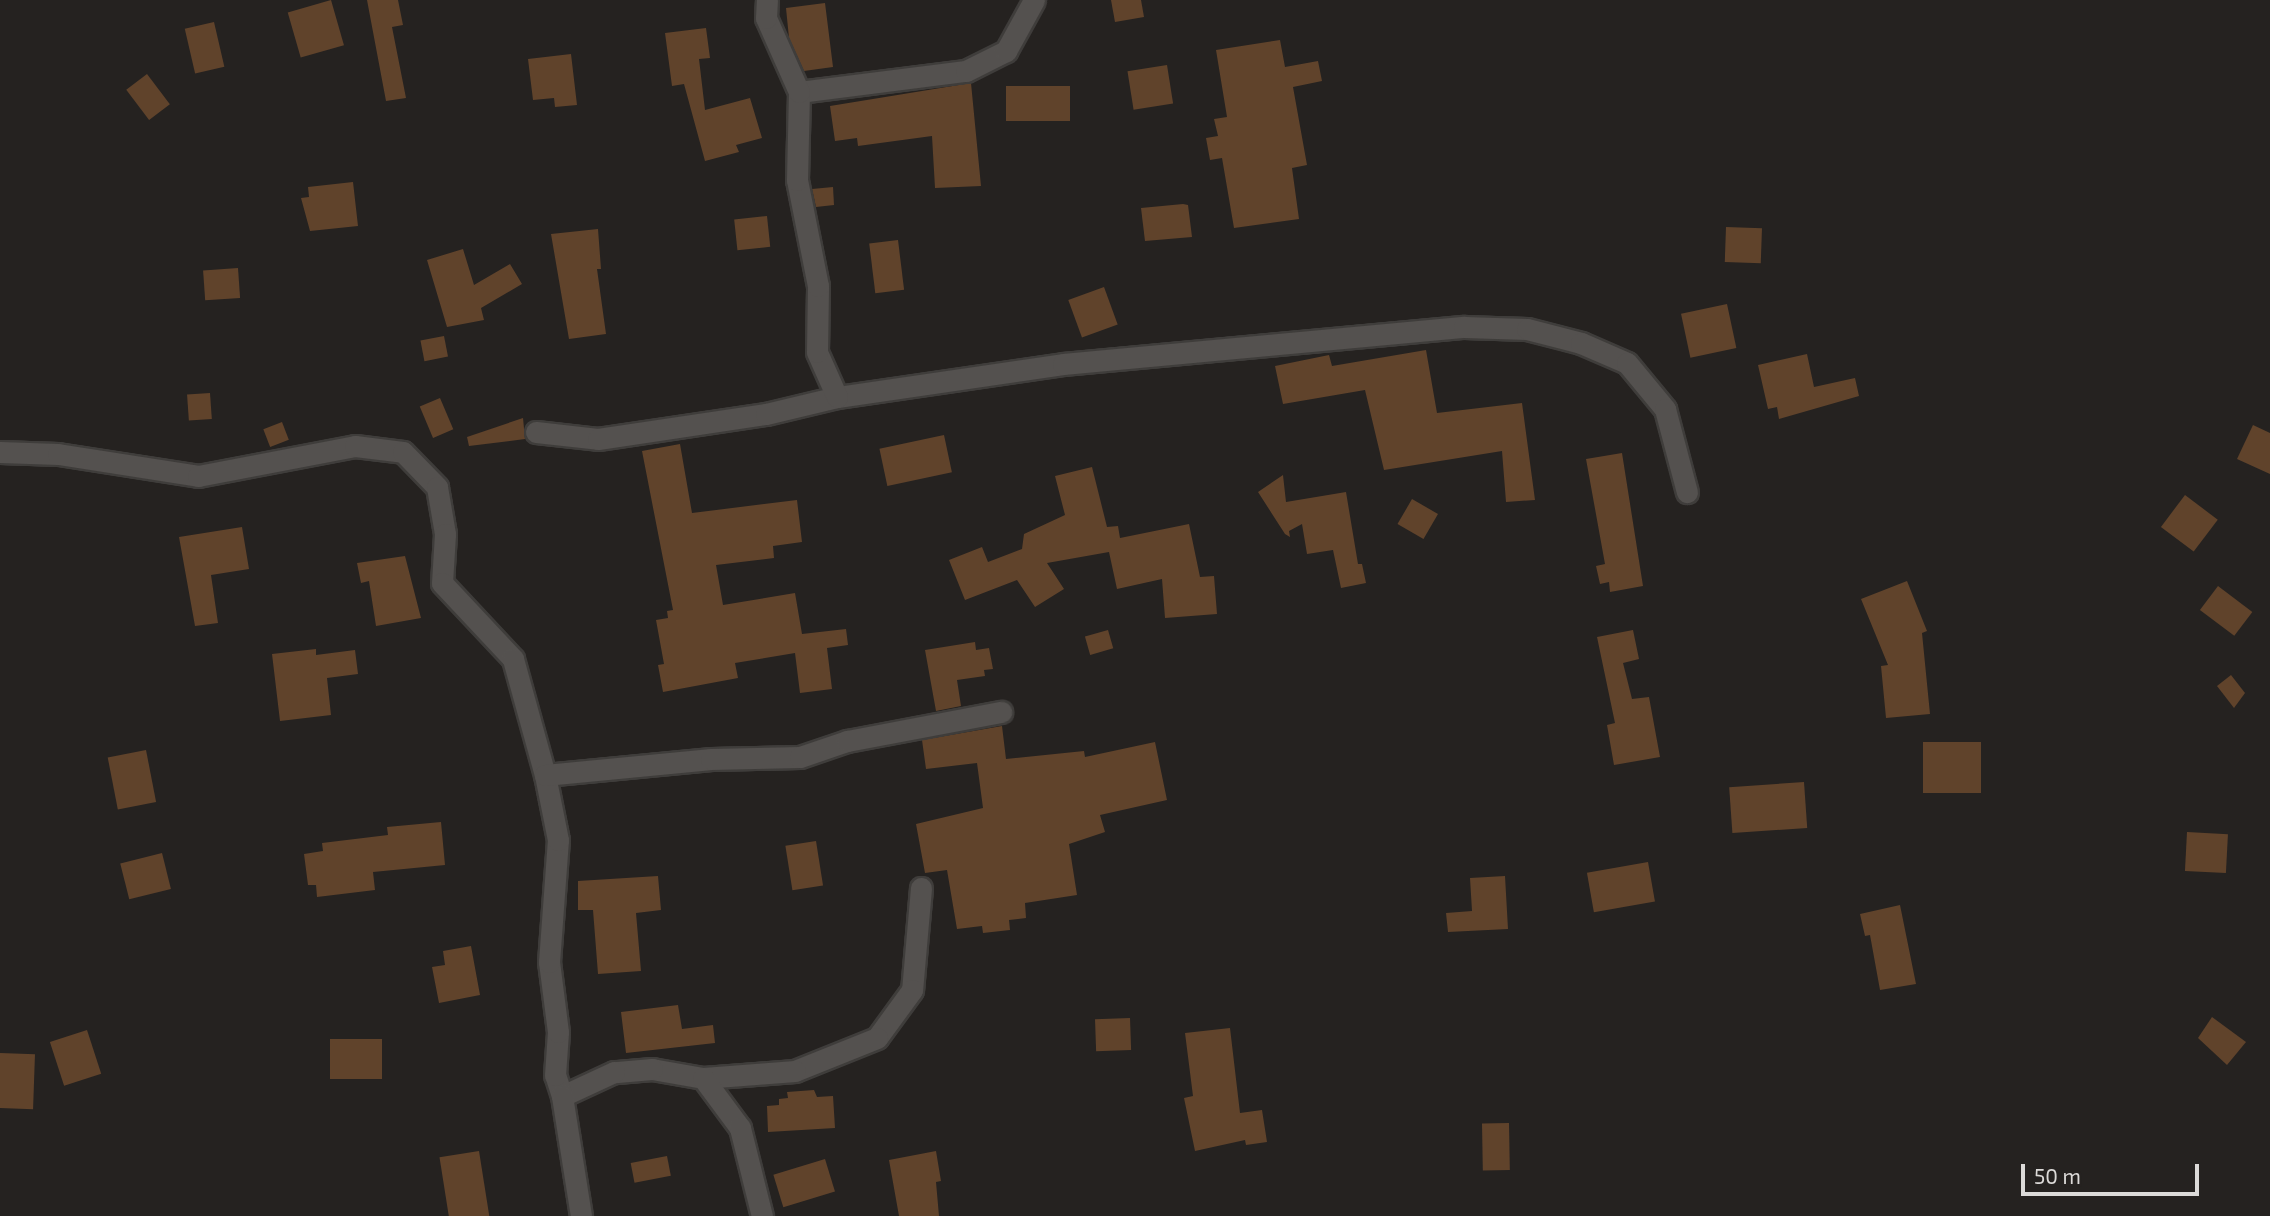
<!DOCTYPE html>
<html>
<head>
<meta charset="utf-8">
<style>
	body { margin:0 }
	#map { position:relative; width:2270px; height:1216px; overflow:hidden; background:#252220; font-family:"Exo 2",sans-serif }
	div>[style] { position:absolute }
	.building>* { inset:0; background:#60432b; transform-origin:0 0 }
	.roads { filter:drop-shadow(2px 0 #3f3d3b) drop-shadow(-2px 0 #3f3d3b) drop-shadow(0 2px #3f3d3b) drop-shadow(0 -2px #3f3d3b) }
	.minor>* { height:21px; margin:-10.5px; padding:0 10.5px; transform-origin:10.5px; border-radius:10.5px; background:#54514f }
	span { translate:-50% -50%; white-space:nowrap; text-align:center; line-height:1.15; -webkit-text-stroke:5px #252220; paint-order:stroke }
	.scale { position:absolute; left:2021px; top:1164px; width:178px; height:32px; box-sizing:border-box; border:4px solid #dcdad8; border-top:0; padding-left:9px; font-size:21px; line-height:24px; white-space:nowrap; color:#dcdad8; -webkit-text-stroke:5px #252220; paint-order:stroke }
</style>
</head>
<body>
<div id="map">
	<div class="building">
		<i style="left:331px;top:0;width:47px;height:45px;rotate:74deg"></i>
		<i style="clip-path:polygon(367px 0,398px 0,403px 25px,392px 27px,406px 98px,386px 101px)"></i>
		<i style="clip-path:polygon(1111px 0,1141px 0,1144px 17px,1115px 22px)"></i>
		<i style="clip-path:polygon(825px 3px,833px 67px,804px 71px,789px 38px,786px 8px)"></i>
		<i style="left:214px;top:22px;width:46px;height:30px;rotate:77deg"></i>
		<i style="clip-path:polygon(706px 28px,710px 58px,699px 59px,705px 110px,750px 98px,762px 138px,736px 145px,739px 152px,705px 161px,684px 84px,672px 86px,665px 33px)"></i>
		<i style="clip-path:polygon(1280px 40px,1285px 67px,1318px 61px,1322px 81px,1293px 87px,1307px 165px,1292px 168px,1299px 219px,1234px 228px,1222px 158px,1210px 160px,1206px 138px,1218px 136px,1214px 119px,1227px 117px,1216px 50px)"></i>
		<i style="clip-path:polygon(571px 54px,577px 105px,555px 107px,554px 98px,533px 100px,528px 59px)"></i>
		<i style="left:1167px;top:65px;width:39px;height:40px;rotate:81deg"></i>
		<i style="left:147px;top:74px;width:38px;height:26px;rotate:53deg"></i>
		<i style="clip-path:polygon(971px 83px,981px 186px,935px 188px,932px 136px,858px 146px,857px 138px,835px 141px,830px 106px)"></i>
		<i style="left:1006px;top:86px;width:64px;height:35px"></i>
		<i style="clip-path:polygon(353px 182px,358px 226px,310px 231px,301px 198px,309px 197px,308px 187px)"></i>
		<i style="clip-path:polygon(833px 187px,834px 205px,816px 207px,812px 189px)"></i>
		<i style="clip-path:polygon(1183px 204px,1188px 205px,1192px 237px,1145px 241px,1141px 208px)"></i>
		<i style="left:767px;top:216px;width:31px;height:33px;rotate:84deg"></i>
		<i style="left:1726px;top:227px;width:36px;height:35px;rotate:2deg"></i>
		<i style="clip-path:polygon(598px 229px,601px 269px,597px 269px,606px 334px,569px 339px,551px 234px)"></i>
		<i style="left:898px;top:240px;width:50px;height:29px;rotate:83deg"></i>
		<i style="clip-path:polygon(463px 249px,474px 285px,510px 264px,522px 284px,481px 308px,484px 320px,447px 327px,427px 260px)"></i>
		<i style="left:238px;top:268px;width:30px;height:35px;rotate:86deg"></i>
		<i style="left:1104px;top:287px;width:40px;height:38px;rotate:70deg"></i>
		<i style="left:1727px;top:304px;width:45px;height:47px;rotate:78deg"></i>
		<i style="left:444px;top:336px;width:21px;height:24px;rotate:79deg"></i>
		<i style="clip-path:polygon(1426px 350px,1437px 413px,1522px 403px,1535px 500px,1506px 502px,1502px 451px,1384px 470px,1365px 390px,1283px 404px,1275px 366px,1329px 355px,1332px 366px)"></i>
		<i style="clip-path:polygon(1807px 354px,1814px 387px,1855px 378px,1859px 396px,1779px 419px,1777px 407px,1768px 409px,1758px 365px)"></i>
		<i style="left:210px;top:393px;width:26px;height:23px;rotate:86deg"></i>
		<i style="left:440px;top:398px;width:34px;height:22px;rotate:67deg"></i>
		<i style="clip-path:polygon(523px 418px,525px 439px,469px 446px,467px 437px)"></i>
		<i style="left:282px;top:422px;width:19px;height:20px;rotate:69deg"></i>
		<i style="clip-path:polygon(2253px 425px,2270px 433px,2270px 474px,2237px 459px)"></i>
		<i style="left:944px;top:435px;width:38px;height:66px;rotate:78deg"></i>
		<i style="clip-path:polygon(680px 444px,692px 513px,797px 500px,802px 542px,773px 546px,774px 558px,716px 565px,723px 605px,795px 593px,802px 634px,846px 629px,848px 645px,827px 648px,832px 689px,800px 693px,795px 653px,735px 663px,738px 678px,663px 692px,658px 665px,664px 664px,656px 620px,668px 618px,667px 611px,673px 610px,642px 451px)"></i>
		<i style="clip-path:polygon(1622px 453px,1643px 586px,1610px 592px,1609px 582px,1600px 584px,1596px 566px,1605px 564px,1586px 459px)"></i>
		<i style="clip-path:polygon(1092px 467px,1107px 527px,1118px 526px,1120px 538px,1189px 524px,1200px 577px,1214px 576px,1217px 614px,1165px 618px,1162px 579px,1117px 589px,1109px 552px,1047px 563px,1064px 589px,1035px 607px,1017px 580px,965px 600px,949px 560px,982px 547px,988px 562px,1022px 549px,1024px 534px,1065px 515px,1055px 476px)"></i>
		<i style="clip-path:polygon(1283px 475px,1286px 502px,1346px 492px,1358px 564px,1362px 564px,1366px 583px,1341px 588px,1333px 550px,1307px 554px,1302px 524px,1289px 531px,1290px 537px,1285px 534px,1258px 492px)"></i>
		<i style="left:2185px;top:495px;width:41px;height:40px;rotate:37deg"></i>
		<i style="left:1412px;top:499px;width:30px;height:29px;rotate:30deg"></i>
		<i style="clip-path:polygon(242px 527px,249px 569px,211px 575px,218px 623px,195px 626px,179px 537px)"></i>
		<i style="clip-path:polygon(405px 556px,421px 618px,376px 626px,369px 581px,361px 583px,357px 563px)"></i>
		<i style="clip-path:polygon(1907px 581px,1927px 631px,1922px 633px,1930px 714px,1886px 718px,1881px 666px,1888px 665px,1861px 599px)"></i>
		<i style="left:2218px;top:586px;width:43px;height:30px;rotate:37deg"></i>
		<i style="left:1108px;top:630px;width:19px;height:24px;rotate:74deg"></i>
		<i style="clip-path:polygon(1633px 630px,1639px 659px,1623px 663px,1632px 699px,1649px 697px,1660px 757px,1614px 765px,1607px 725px,1615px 723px,1597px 637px)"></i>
		<i style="clip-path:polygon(975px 642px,976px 650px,989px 648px,993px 669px,984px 670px,985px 676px,957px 680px,961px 706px,936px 711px,925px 650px)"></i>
		<i style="clip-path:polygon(316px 649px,316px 655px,355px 650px,358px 674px,327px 678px,331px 715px,280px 721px,272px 654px)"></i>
		<i style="clip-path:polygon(2231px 675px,2245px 693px,2234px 708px,2217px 686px)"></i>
		<i style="clip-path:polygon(1002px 726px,1006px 759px,1084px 751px,1085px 757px,1155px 742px,1167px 800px,1100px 815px,1105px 832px,1069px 844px,1077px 895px,1025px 903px,1026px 918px,1009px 920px,1010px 930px,983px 933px,982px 926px,957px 929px,947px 870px,925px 873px,916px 824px,983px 808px,977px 763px,926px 769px,922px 740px)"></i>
		<i style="left:1923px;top:742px;width:58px;height:51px"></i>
		<i style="left:146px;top:750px;width:53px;height:39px;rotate:79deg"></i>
		<i style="left:1804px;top:782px;width:46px;height:75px;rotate:86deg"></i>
		<i style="clip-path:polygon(441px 822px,445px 865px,373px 872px,375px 890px,317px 897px,316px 885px,308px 885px,304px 854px,323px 851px,322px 843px,388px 835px,387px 827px)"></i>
		<i style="left:2187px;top:832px;width:41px;height:39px;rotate:3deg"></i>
		<i style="left:816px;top:841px;width:45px;height:31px;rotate:81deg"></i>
		<i style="left:162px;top:853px;width:37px;height:43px;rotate:76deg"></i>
		<i style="left:1648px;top:862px;width:40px;height:62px;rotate:80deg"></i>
		<i style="clip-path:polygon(658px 876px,661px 910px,636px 913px,641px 971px,598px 974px,593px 910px,578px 910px,578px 881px)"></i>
		<i style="clip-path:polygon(1505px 876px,1508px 929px,1448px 932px,1446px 913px,1472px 911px,1470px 878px)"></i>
		<i style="clip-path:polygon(1900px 905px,1916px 984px,1880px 990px,1870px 935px,1865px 936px,1860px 914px)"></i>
		<i style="clip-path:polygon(471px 946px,480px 995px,439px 1003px,432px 967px,445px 965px,443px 951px)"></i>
		<i style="clip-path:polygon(678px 1005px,682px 1029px,713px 1025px,715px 1043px,626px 1053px,621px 1012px)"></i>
		<i style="clip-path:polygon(2212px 1017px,2246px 1042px,2227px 1065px,2198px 1038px)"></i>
		<i style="left:1130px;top:1018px;width:32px;height:35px;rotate:88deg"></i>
		<i style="clip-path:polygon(1230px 1028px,1240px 1113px,1262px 1110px,1267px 1142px,1246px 1145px,1245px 1140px,1195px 1151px,1184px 1098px,1193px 1096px,1185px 1033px)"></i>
		<i style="left:87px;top:1030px;width:46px;height:39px;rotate:72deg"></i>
		<i style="left:330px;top:1039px;width:52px;height:40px"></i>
		<i style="left:0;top:1053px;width:35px;height:55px;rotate:2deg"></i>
		<i style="clip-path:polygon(814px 1090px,817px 1097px,833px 1096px,835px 1128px,768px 1132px,767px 1106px,779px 1105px,779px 1099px,788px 1098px,787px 1092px)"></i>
		<i style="left:1509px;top:1123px;width:47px;height:27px;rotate:89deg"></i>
		<i style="left:479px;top:1151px;width:66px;height:40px;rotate:81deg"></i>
		<i style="clip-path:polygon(936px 1151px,941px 1181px,936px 1182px,939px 1216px,899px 1216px,889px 1160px)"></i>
		<i style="left:667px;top:1156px;width:20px;height:37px;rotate:79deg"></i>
		<i style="left:825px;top:1159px;width:34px;height:54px;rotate:73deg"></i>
	</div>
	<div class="roads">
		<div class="minor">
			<i style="left:799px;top:92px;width:168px;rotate:-7.2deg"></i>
			<i style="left:966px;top:71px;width:45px;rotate:-26.6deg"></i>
			<i style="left:1006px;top:51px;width:58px;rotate:-61.2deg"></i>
			<i style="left:837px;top:397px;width:228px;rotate:-8.3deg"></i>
			<i style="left:1063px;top:364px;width:403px;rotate:-5.3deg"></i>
			<i style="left:1464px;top:327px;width:63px;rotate:1.8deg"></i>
			<i style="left:1527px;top:329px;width:56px;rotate:14.5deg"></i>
			<i style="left:1581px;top:343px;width:50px;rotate:23.5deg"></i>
			<i style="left:1627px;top:363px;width:60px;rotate:50.4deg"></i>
			<i style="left:1665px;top:409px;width:86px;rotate:75.2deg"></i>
			<i style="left:536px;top:432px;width:62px;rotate:6.4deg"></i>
			<i style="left:598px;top:439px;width:170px;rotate:-8.5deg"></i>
			<i style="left:766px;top:414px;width:73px;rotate:-13.5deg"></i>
			<i style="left:837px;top:397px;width:49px;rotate:-114deg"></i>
			<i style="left:817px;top:352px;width:66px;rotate:-89.1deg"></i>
			<i style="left:818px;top:286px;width:108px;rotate:-101.2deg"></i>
			<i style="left:797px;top:180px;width:88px;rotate:-88.7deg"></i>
			<i style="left:799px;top:92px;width:81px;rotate:-114deg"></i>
			<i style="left:766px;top:18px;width:18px;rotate:-87deg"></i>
			<i style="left:0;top:452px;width:58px;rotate:2deg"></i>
			<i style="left:58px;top:454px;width:142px;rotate:8.9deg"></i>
			<i style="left:198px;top:476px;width:160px;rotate:-10.8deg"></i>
			<i style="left:355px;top:446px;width:48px;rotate:7.1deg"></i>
			<i style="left:403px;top:452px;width:49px;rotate:45.8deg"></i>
			<i style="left:437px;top:487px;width:48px;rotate:80.3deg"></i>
			<i style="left:445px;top:534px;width:49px;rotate:93.5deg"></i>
			<i style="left:442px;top:583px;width:104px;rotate:46.9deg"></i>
			<i style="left:513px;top:659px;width:120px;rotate:74.6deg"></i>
			<i style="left:921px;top:888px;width:102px;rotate:95deg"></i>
			<i style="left:912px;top:990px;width:59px;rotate:126.1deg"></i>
			<i style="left:877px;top:1038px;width:88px;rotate:158.1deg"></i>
			<i style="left:795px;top:1071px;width:92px;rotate:175.6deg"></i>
			<i style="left:703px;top:1078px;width:52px;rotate:-170deg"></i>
			<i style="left:652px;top:1069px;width:38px;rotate:175deg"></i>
			<i style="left:614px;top:1072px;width:57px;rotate:155.2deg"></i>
			<i style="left:562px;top:1096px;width:22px;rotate:-108deg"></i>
			<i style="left:555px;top:1075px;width:43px;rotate:-86deg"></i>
			<i style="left:558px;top:1032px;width:71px;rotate:-97.3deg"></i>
			<i style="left:549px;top:962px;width:122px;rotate:-85.8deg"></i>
			<i style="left:558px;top:840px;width:66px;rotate:-101.3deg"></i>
			<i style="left:545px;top:775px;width:167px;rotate:-5.5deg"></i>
			<i style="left:711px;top:759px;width:89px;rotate:-1.3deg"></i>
			<i style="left:800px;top:757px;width:50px;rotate:-18.8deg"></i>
			<i style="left:847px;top:741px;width:157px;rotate:-10.7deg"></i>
			<i style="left:703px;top:1078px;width:62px;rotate:53.5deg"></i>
			<i style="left:740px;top:1128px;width:91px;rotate:76deg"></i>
			<i style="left:562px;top:1096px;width:121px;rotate:81deg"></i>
		</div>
	</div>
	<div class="scale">50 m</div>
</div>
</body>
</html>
